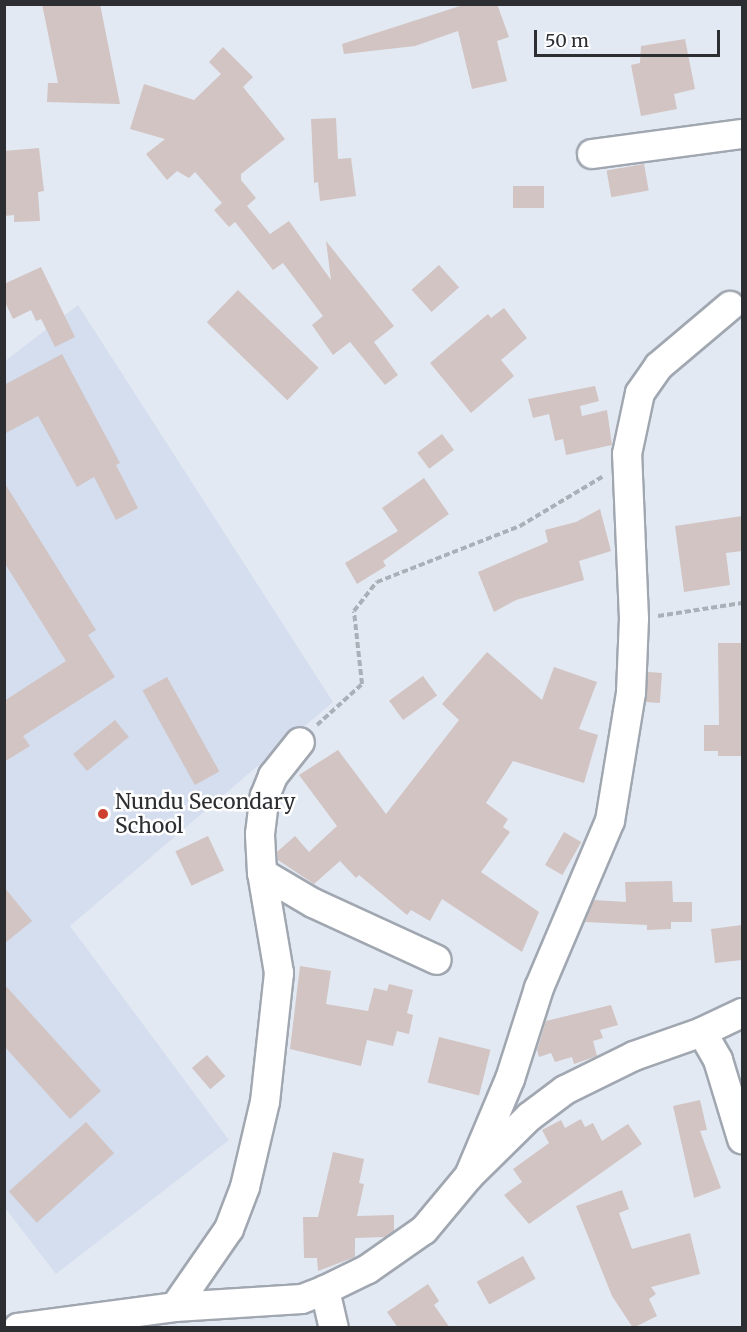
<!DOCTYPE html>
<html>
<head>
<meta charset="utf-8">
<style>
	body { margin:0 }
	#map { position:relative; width:747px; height:1332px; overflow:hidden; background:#e3e9f3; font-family:Merriweather,serif }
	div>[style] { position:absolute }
	.built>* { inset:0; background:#d5deef }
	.building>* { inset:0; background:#d1c4c2; transform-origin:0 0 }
	.path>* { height:4px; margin-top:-2px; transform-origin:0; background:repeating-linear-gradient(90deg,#abb0b8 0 6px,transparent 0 9px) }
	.roads { filter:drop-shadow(2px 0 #a1a7b0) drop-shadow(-2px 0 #a1a7b0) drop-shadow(0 2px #a1a7b0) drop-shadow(0 -2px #a1a7b0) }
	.street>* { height:28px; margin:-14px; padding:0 14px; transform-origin:14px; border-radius:14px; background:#fff }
	.dots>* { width:16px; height:16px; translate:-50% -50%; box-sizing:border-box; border:3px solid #fff; border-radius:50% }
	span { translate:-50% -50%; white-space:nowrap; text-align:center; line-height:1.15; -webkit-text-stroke:5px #fff; paint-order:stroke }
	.poi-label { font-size:21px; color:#2c2e32 }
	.left { translate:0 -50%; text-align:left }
	.frame { position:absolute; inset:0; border:6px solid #2c2e32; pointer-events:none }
	.scale { position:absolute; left:534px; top:30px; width:186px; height:27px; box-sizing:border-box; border:3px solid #2c2e32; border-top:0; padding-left:8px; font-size:18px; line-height:21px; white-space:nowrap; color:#2c2e32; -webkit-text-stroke:4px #fff; paint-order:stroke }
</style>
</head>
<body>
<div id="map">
	<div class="built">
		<i style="clip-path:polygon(78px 305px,333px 702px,70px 926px,229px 1140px,56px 1274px,5px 1208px,5px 361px)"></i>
	</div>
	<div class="building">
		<i style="clip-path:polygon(42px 4px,100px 4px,120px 104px,47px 102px,48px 83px,58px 83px)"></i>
		<i style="clip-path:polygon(466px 4px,497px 4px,509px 37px,497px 41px,507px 81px,472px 89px,458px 31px,415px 46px,344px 54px,342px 44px)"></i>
		<i style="clip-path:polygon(685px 39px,695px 89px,674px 94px,677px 109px,641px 116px,631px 65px,640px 63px,641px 46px)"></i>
		<i style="clip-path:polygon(223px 47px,253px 77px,243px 87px,285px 139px,241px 174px,241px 180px,256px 198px,247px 206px,270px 234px,289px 221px,331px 280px,326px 241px,394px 326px,374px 342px,398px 375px,385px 385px,350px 342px,333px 355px,312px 325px,323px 316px,283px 263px,273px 270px,235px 222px,229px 227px,214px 210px,222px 203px,195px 172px,189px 178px,177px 171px,167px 180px,146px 154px,165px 139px,130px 129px,144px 84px,194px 100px,221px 74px,209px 62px)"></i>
		<i style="clip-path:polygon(336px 118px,338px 159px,351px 158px,356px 196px,320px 201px,318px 182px,314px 183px,311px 119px)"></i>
		<i style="clip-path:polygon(39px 148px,44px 191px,38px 192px,40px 221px,14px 222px,14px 215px,4px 216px,4px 151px)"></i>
		<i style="left:644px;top:164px;width:27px;height:38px;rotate:80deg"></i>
		<i style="left:513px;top:186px;width:31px;height:22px"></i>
		<i style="left:439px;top:265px;width:30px;height:37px;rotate:48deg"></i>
		<i style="clip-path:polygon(41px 267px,75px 337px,55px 347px,41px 319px,36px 321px,31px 310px,13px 319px,4px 300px,4px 284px)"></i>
		<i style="left:238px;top:290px;width:112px;height:45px;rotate:44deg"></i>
		<i style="clip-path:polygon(504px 308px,527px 338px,501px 360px,514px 376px,471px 413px,430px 363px,488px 314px,491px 318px)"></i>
		<i style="clip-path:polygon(62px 354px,120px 463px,116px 465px,138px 508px,116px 520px,94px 477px,77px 487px,38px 416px,4px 434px,4px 385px)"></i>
		<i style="clip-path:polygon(595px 386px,599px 401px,580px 406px,582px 416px,607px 410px,612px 445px,566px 455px,563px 439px,555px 441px,549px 414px,533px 418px,528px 399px)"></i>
		<i style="left:442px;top:434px;width:20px;height:31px;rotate:53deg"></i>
		<i style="clip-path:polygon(424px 478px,449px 514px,383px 561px,386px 566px,357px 584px,345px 563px,398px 531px,382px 508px)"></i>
		<i style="clip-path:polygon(4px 482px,96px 630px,88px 635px,115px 677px,23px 736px,30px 746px,4px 762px,4px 701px,66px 661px,4px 562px)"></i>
		<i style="clip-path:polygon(600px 509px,611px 551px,579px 561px,584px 580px,516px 600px,494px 612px,478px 572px,548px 542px,545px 530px,576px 522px)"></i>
		<i style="clip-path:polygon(742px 516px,742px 551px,726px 553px,730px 585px,684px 592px,675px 526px)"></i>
		<i style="clip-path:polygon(718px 643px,742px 643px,742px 756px,718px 756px,718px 751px,704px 751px,704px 725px,719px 725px)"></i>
		<i style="clip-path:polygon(487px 652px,542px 700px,554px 667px,597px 682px,579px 729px,598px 735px,584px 783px,513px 761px,486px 803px,508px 819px,503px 827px,510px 832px,481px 872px,539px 912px,522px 952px,442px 899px,430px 921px,411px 910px,407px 915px,359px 875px,356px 878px,340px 861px,314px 884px,278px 860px,277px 852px,295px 836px,309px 852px,337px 826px,299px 775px,338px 750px,386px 814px,459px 720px,442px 704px)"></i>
		<i style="left:648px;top:672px;width:14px;height:30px;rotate:4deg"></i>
		<i style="left:423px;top:676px;width:24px;height:42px;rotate:54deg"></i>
		<i style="left:167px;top:677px;width:108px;height:28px;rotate:61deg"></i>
		<i style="left:115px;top:720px;width:22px;height:54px;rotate:51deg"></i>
		<i style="left:564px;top:832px;width:20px;height:38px;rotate:30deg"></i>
		<i style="left:208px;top:836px;width:38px;height:36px;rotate:65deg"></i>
		<i style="clip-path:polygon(672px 881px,673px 902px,692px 902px,692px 922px,671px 922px,671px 929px,647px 930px,647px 925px,585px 922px,594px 900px,626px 902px,625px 882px)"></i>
		<i style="clip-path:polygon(4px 887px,32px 921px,4px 944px)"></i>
		<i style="clip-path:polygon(742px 925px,742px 960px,715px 963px,711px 929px)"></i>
		<i style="clip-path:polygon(300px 966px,331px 971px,326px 1004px,368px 1011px,374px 988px,387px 991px,389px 984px,413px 990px,407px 1013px,413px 1015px,409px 1034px,397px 1031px,393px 1046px,367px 1040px,361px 1066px,290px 1049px)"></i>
		<i style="clip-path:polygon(4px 984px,101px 1091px,70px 1119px,4px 1046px)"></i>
		<i style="clip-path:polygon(611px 1005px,618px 1025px,600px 1030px,603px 1038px,593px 1041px,597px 1056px,574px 1064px,572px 1057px,555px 1062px,551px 1053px,539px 1057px,537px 1050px,546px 1021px)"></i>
		<i style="left:439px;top:1037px;width:53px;height:47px;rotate:14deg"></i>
		<i style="left:207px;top:1055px;width:28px;height:20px;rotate:49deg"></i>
		<i style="clip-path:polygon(700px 1100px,707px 1130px,700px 1131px,721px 1188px,694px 1198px,673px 1106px)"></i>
		<i style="clip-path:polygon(581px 1119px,585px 1127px,593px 1123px,602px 1141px,628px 1124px,642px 1144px,529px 1224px,504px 1195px,522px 1182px,513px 1169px,549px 1143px,542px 1130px,561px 1120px,565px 1128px)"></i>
		<i style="left:86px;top:1122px;width:42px;height:104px;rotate:48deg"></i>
		<i style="clip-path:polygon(333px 1152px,364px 1159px,359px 1183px,364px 1184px,357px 1216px,394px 1215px,394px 1231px,385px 1237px,355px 1238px,355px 1257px,318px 1271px,317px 1258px,304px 1258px,303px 1217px,318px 1217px)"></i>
		<i style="clip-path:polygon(622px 1190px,629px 1209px,619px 1213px,632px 1249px,690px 1233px,700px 1274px,651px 1287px,656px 1294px,649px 1299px,657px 1316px,633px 1328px,612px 1296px,576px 1206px)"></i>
		<i style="left:523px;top:1256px;width:26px;height:53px;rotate:61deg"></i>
		<i style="clip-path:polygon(428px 1284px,439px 1301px,434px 1305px,450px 1328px,398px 1328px,387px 1312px)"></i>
	</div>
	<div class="path">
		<i style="left:658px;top:616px;width:85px;rotate:-8.8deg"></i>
		<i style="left:317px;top:725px;width:61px;rotate:-42.3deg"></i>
		<i style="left:362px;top:684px;width:73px;rotate:-96.3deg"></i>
		<i style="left:354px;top:611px;width:37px;rotate:-52deg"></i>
		<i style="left:377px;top:582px;width:154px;rotate:-21.4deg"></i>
		<i style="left:520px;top:526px;width:96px;rotate:-30.9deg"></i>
	</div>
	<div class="roads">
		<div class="street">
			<i style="left:592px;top:154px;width:151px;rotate:-7.6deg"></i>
			<i style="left:262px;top:873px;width:59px;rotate:30.5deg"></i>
			<i style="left:313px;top:903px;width:136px;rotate:24.7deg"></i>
			<i style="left:702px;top:1032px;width:32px;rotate:60deg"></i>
			<i style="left:718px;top:1060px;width:83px;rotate:73.1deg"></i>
			<i style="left:469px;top:1176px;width:105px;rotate:-67.1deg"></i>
			<i style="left:510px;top:1079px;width:96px;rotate:-72.3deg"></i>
			<i style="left:539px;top:988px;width:181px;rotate:-67deg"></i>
			<i style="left:610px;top:821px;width:130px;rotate:-80.7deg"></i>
			<i style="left:631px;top:693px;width:74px;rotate:-87.7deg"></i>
			<i style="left:634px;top:619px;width:165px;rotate:-92.4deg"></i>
			<i style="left:627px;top:454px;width:62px;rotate:-78deg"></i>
			<i style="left:640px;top:393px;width:33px;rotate:-55deg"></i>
			<i style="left:659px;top:366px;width:93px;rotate:-40.2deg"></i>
			<i style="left:325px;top:1290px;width:39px;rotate:77deg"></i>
			<i style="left:175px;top:1307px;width:95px;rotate:-55.3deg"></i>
			<i style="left:229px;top:1229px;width:45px;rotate:-69.1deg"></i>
			<i style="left:245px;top:1187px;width:87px;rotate:-76.8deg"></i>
			<i style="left:265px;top:1102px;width:130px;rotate:-83.8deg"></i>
			<i style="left:279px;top:973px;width:101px;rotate:-99.6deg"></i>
			<i style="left:262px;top:873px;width:39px;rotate:-93deg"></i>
			<i style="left:260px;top:834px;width:38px;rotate:-83deg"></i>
			<i style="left:265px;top:796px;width:22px;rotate:-68deg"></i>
			<i style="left:273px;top:776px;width:43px;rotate:-51.5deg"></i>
			<i style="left:18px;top:1328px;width:158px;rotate:-7.6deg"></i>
			<i style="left:175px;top:1307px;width:127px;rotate:-3.6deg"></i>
			<i style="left:302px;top:1299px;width:25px;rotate:-21deg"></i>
			<i style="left:325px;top:1290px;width:48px;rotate:-26deg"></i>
			<i style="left:368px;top:1269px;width:68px;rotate:-34.9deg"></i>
			<i style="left:424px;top:1230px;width:70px;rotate:-50.2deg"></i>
			<i style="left:469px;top:1176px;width:84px;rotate:-44.5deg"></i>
			<i style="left:529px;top:1117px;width:45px;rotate:-36.9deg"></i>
			<i style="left:565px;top:1090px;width:77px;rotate:-26.2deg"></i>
			<i style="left:634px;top:1056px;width:72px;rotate:-19.4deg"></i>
			<i style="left:702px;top:1032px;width:44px;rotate:-25.4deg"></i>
		</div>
	</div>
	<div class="dots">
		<i style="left:103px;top:814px;background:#cd402f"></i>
	</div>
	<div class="poi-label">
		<span class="left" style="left:115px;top:814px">Nundu Secondary<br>School</span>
	</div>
	<div class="frame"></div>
	<div class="scale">50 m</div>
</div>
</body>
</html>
